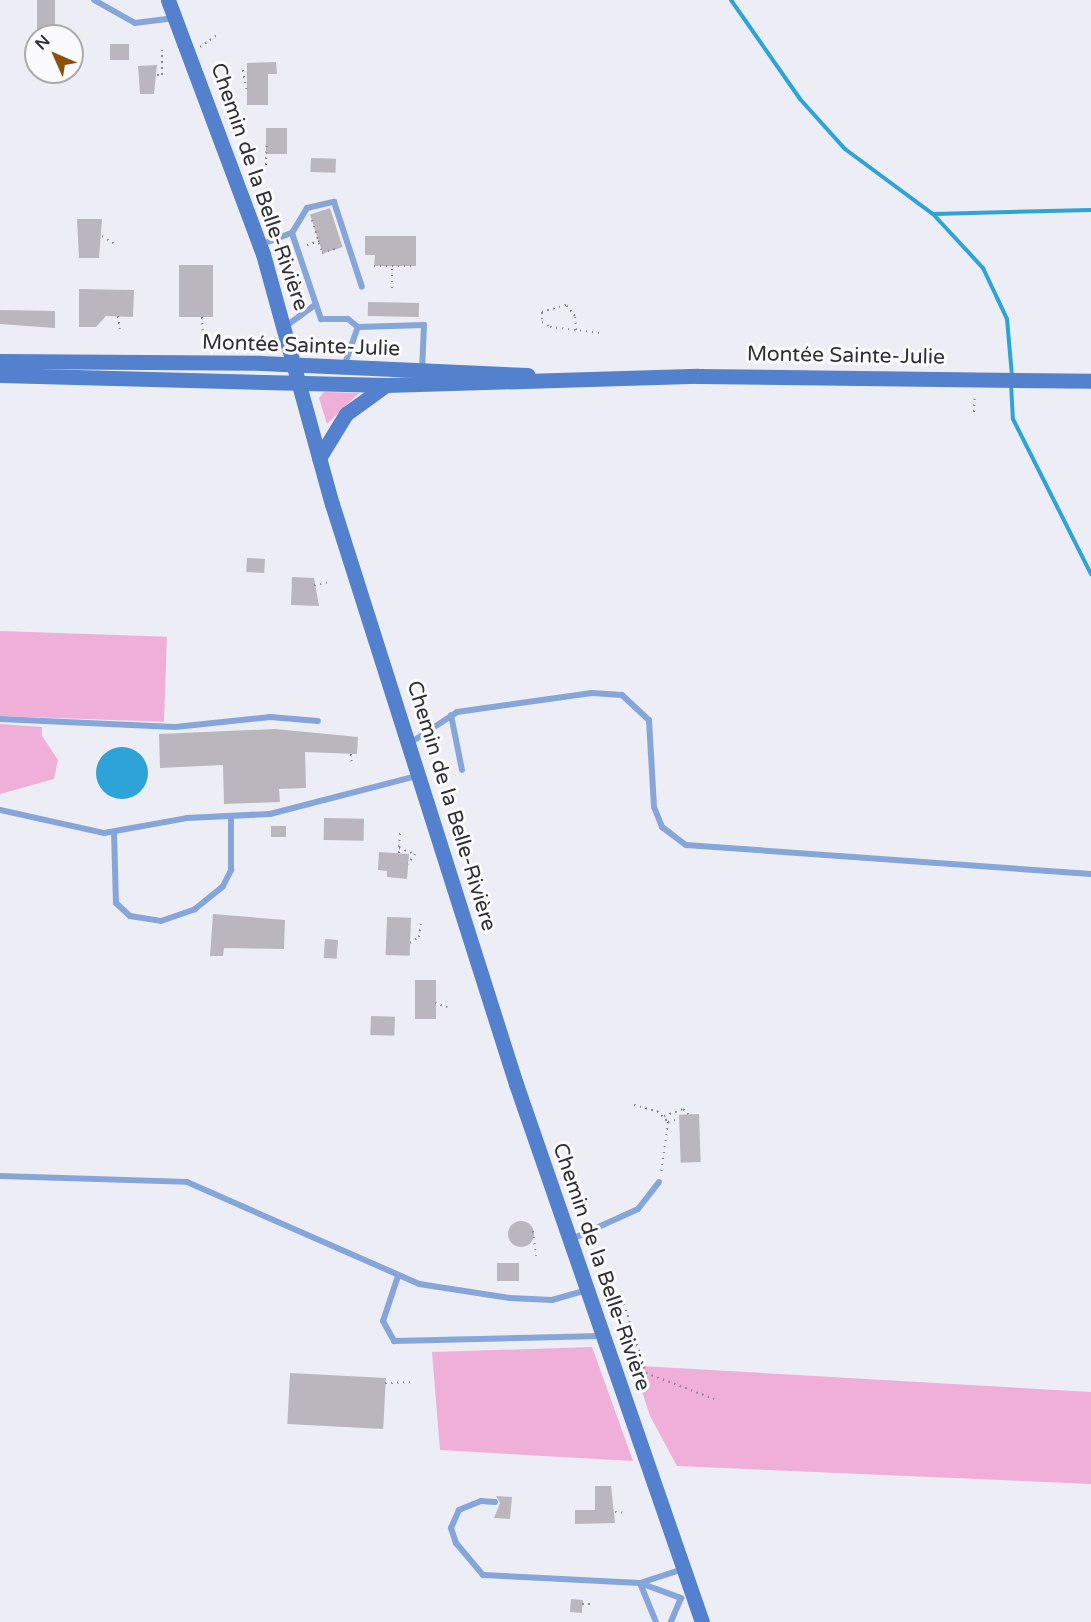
<!DOCTYPE html>
<html>
<head>
<meta charset="utf-8">
<style>
	body { margin:0 }
	#map { position:relative; width:1091px; height:1622px; overflow:hidden; background:#ededf5; font-family:"Varela Round",sans-serif }
	div>[style] { position:absolute }
	.green>* { inset:0; background:#f0afd8; transform-origin:0 0 }
	.water>* { inset:0; background:#2da3d8 }
	.round { border-radius:50% }
	.stream>* { height:4px; margin:-2px; padding:0 2px; transform-origin:2px; border-radius:2px; background:#2da3d8 }
	.building>* { inset:0; background:#bab6bd; transform-origin:0 0 }
	.path>* { height:2px; margin-top:-1px; transform-origin:0; background:repeating-linear-gradient(90deg,#89898f 0 1.5px,transparent 0 6px) }
	.lane>* { height:6px; margin:-3px; padding:0 3px; transform-origin:3px; border-radius:3px; background:#86a6da }
	.secondary>* { height:15px; margin:-7.5px; padding:0 7.5px; transform-origin:7.5px; border-radius:7.5px; background:#5381cd }
	span { translate:-50% -50%; white-space:nowrap; text-align:center; line-height:1.15; -webkit-text-stroke:6px #fbfbfe; paint-order:stroke }
	.street-label { font-size:21px; color:#303033 }
	.north { position:absolute; left:24px; top:24px; width:60px; height:60px; box-sizing:border-box; background:#fbfbfe; border:2px solid #aaaaad; border-radius:50%; rotate:315deg; font-size:16px; font-weight:700; line-height:24px; text-align:center; color:#303033 }
	.north::after { content:''; display:block; margin:auto; width:21px; height:27px; background:#8b510a; clip-path:polygon(50% 0,100% 100%,50% 72%,0 100%) }
</style>
</head>
<body>
<div id="map">
	<div class="green">
		<i style="clip-path:polygon(324px 392px,359px 393px,327px 424px,319px 398px)"></i>
		<i style="left:0;top:631px;width:167px;height:85px;rotate:2deg"></i>
		<i style="clip-path:polygon(0 724px,42px 727px,42px 736px,58px 760px,54px 779px,0 794px)"></i>
		<i style="clip-path:polygon(592px 1347px,633px 1461px,440px 1450px,432px 1352px)"></i>
		<i style="clip-path:polygon(641px 1366px,1091px 1392px,1091px 1484px,677px 1466px,650px 1416px,640px 1385px)"></i>
	</div>
	<div class="water">
		<i class="round" style="left:96px;top:747px;width:52px;height:52px"></i>
	</div>
	<div class="stream">
		<i style="left:731px;top:0;width:121px;rotate:55.1deg"></i>
		<i style="left:800px;top:99px;width:67px;rotate:48deg"></i>
		<i style="left:845px;top:149px;width:109px;rotate:36.5deg"></i>
		<i style="left:933px;top:214px;width:74px;rotate:47.2deg"></i>
		<i style="left:983px;top:268px;width:56px;rotate:64.8deg"></i>
		<i style="left:1007px;top:319px;width:57px;rotate:85deg"></i>
		<i style="left:934px;top:214px;width:157px;rotate:-1.5deg"></i>
		<i style="left:1011px;top:383px;width:36px;rotate:87deg"></i>
		<i style="left:1013px;top:419px;width:174px;rotate:63.3deg"></i>
	</div>
	<div class="building">
		<i style="left:37px;top:0;width:18px;height:36px"></i>
		<i style="left:110px;top:44px;width:19px;height:16px"></i>
		<i style="clip-path:polygon(276px 62px,277px 74px,268px 74px,268px 105px,247px 105px,247px 63px)"></i>
		<i style="clip-path:polygon(157px 65px,154px 94px,140px 94px,138px 66px)"></i>
		<i style="left:266px;top:128px;width:21px;height:26px"></i>
		<i style="left:311px;top:158px;width:25px;height:14px;rotate:2deg"></i>
		<i style="left:330px;top:208px;width:41px;height:21px;rotate:72deg"></i>
		<i style="clip-path:polygon(77px 219px,102px 219px,99px 258px,79px 258px)"></i>
		<i style="clip-path:polygon(365px 236px,416px 236px,416px 266px,374px 266px,375px 255px,365px 255px)"></i>
		<i style="left:179px;top:265px;width:34px;height:52px"></i>
		<i style="clip-path:polygon(79px 289px,134px 290px,133px 317px,106px 316px,96px 327px,79px 327px)"></i>
		<i style="left:368px;top:302px;width:51px;height:14px;rotate:1deg"></i>
		<i style="clip-path:polygon(0 310px,55px 311px,55px 328px,0 324px)"></i>
		<i style="left:247px;top:558px;width:18px;height:14px;rotate:3deg"></i>
		<i style="clip-path:polygon(292px 577px,314px 578px,319px 606px,291px 605px)"></i>
		<i style="clip-path:polygon(275px 729px,358px 737px,357px 754px,305px 752px,306px 788px,279px 789px,280px 802px,224px 804px,223px 765px,160px 768px,159px 734px)"></i>
		<i style="left:324px;top:818px;width:40px;height:22px;rotate:1deg"></i>
		<i style="left:271px;top:826px;width:15px;height:11px"></i>
		<i style="clip-path:polygon(379px 852px,409px 854px,407px 879px,387px 877px,387px 871px,378px 870px)"></i>
		<i style="clip-path:polygon(213px 914px,285px 920px,284px 949px,224px 948px,223px 956px,210px 956px)"></i>
		<i style="left:387px;top:917px;width:24px;height:38px;rotate:2deg"></i>
		<i style="left:325px;top:939px;width:13px;height:19px;rotate:4deg"></i>
		<i style="left:415px;top:980px;width:21px;height:39px"></i>
		<i style="left:371px;top:1016px;width:24px;height:19px;rotate:2deg"></i>
		<i style="left:699px;top:1114px;width:48px;height:20px;rotate:88deg"></i>
		<i class="round" style="left:508px;top:1221px;width:26px;height:26px"></i>
		<i style="left:497px;top:1263px;width:22px;height:18px"></i>
		<i style="left:290px;top:1373px;width:96px;height:51px;rotate:3deg"></i>
		<i style="clip-path:polygon(595px 1486px,611px 1486px,615px 1523px,575px 1524px,575px 1510px,595px 1510px)"></i>
		<i style="clip-path:polygon(496px 1496px,512px 1497px,510px 1519px,494px 1518px,500px 1503px)"></i>
		<i style="left:571px;top:1599px;width:12px;height:13px;rotate:5deg"></i>
	</div>
	<div class="path">
		<i style="left:200px;top:47px;width:24px;rotate:-35deg"></i>
		<i style="left:243px;top:70px;width:23px;rotate:80deg"></i>
		<i style="left:157px;top:75px;width:5px"></i>
		<i style="left:162px;top:75px;width:25px;rotate:-90deg"></i>
		<i style="left:266px;top:165px;width:24px;rotate:-88deg"></i>
		<i style="left:312px;top:220px;width:34px;rotate:73deg"></i>
		<i style="left:322px;top:253px;width:17px;rotate:-17deg"></i>
		<i style="left:102px;top:236px;width:15px;rotate:32deg"></i>
		<i style="left:307px;top:245px;width:13px;rotate:-18deg"></i>
		<i style="left:374px;top:266px;width:38px"></i>
		<i style="left:392px;top:288px;width:22px;rotate:-90deg"></i>
		<i style="left:118px;top:316px;width:15px;rotate:82deg"></i>
		<i style="left:202px;top:317px;width:18px;rotate:87deg"></i>
		<i style="left:576px;top:330px;width:14px;rotate:-94deg"></i>
		<i style="left:575px;top:316px;width:14px;rotate:-129deg"></i>
		<i style="left:566px;top:305px;width:25px;rotate:164deg"></i>
		<i style="left:542px;top:312px;width:10px;rotate:90deg"></i>
		<i style="left:542px;top:322px;width:9px;rotate:32deg"></i>
		<i style="left:550px;top:327px;width:51px;rotate:6.7deg"></i>
		<i style="left:974px;top:412px;width:18px;rotate:-87deg"></i>
		<i style="left:314px;top:585px;width:16px;rotate:-11deg"></i>
		<i style="left:351px;top:754px;width:11px;rotate:85deg"></i>
		<i style="left:399px;top:848px;width:17px;rotate:21deg"></i>
		<i style="left:415px;top:854px;width:12px;rotate:125deg"></i>
		<i style="left:399px;top:853px;width:20px;rotate:-87deg"></i>
		<i style="left:410px;top:943px;width:11px;rotate:-34deg"></i>
		<i style="left:419px;top:937px;width:15px;rotate:-82deg"></i>
		<i style="left:435px;top:1003px;width:13px;rotate:18deg"></i>
		<i style="left:634px;top:1105px;width:24px;rotate:15deg"></i>
		<i style="left:657px;top:1111px;width:16px;rotate:45deg"></i>
		<i style="left:668px;top:1122px;width:52px;rotate:97.7deg"></i>
		<i style="left:664px;top:1116px;width:20px;rotate:-20deg"></i>
		<i style="left:683px;top:1109px;width:8px;rotate:45deg"></i>
		<i style="left:668px;top:1122px;width:11px;rotate:-15deg"></i>
		<i style="left:533px;top:1231px;width:25px;rotate:83deg"></i>
		<i style="left:605px;top:1301px;width:19px;rotate:9deg"></i>
		<i style="left:624px;top:1304px;width:72px;rotate:72.3deg"></i>
		<i style="left:646px;top:1373px;width:73px;rotate:20.9deg"></i>
		<i style="left:385px;top:1383px;width:27px;rotate:-2deg"></i>
		<i style="left:615px;top:1512px;width:11px;rotate:5deg"></i>
		<i style="left:582px;top:1604px;width:12px"></i>
	</div>
	<div class="lane">
		<i style="left:94px;top:0;width:47px;rotate:29.3deg"></i>
		<i style="left:135px;top:23px;width:40px;rotate:-7.1deg"></i>
		<i style="left:292px;top:233px;width:29px;rotate:-59deg"></i>
		<i style="left:307px;top:208px;width:28px;rotate:-13deg"></i>
		<i style="left:334px;top:202px;width:89px;rotate:71.8deg"></i>
		<i style="left:260px;top:245px;width:34px;rotate:-21deg"></i>
		<i style="left:292px;top:233px;width:91px;rotate:71.4deg"></i>
		<i style="left:321px;top:319px;width:27px"></i>
		<i style="left:348px;top:319px;width:13px;rotate:39deg"></i>
		<i style="left:286px;top:326px;width:37px;rotate:-36deg"></i>
		<i style="left:345px;top:364px;width:39px;rotate:-71deg"></i>
		<i style="left:358px;top:327px;width:66px;rotate:-1.7deg"></i>
		<i style="left:424px;top:325px;width:45px;rotate:92.5deg"></i>
		<i style="left:451px;top:715px;width:56px;rotate:78.7deg"></i>
		<i style="left:0;top:719px;width:175px;rotate:2.6deg"></i>
		<i style="left:175px;top:727px;width:96px;rotate:-6deg"></i>
		<i style="left:270px;top:717px;width:48px;rotate:4.8deg"></i>
		<i style="left:410px;top:743px;width:56px;rotate:-33.4deg"></i>
		<i style="left:457px;top:712px;width:136px;rotate:-8deg"></i>
		<i style="left:592px;top:693px;width:30px;rotate:4deg"></i>
		<i style="left:622px;top:695px;width:37px;rotate:43deg"></i>
		<i style="left:649px;top:720px;width:87px;rotate:86.7deg"></i>
		<i style="left:654px;top:807px;width:22px;rotate:68deg"></i>
		<i style="left:662px;top:827px;width:30px;rotate:37deg"></i>
		<i style="left:686px;top:845px;width:406px;rotate:4.1deg"></i>
		<i style="left:0;top:810px;width:107px;rotate:12.5deg"></i>
		<i style="left:104px;top:833px;width:84px;rotate:-10.2deg"></i>
		<i style="left:187px;top:818px;width:83px;rotate:-2.8deg"></i>
		<i style="left:270px;top:814px;width:152px;rotate:-14.5deg"></i>
		<i style="left:114px;top:832px;width:71px;rotate:88.4deg"></i>
		<i style="left:116px;top:903px;width:19px;rotate:43deg"></i>
		<i style="left:130px;top:916px;width:31px;rotate:9deg"></i>
		<i style="left:161px;top:921px;width:36px;rotate:-19deg"></i>
		<i style="left:195px;top:909px;width:36px;rotate:-39deg"></i>
		<i style="left:223px;top:886px;width:18px;rotate:-63deg"></i>
		<i style="left:231px;top:870px;width:52px;rotate:-90deg"></i>
		<i style="left:0;top:1176px;width:187px;rotate:1.8deg"></i>
		<i style="left:187px;top:1182px;width:253px;rotate:23.7deg"></i>
		<i style="left:419px;top:1284px;width:92px;rotate:8.7deg"></i>
		<i style="left:510px;top:1298px;width:42px;rotate:2.7deg"></i>
		<i style="left:552px;top:1300px;width:35px;rotate:-16deg"></i>
		<i style="left:572px;top:1239px;width:72px;rotate:-24.4deg"></i>
		<i style="left:638px;top:1209px;width:34px;rotate:-52deg"></i>
		<i style="left:398px;top:1276px;width:47px;rotate:108.4deg"></i>
		<i style="left:383px;top:1321px;width:23px;rotate:61deg"></i>
		<i style="left:394px;top:1341px;width:207px;rotate:-1.4deg"></i>
		<i style="left:495px;top:1502px;width:14px;rotate:-176deg"></i>
		<i style="left:481px;top:1501px;width:24px;rotate:158deg"></i>
		<i style="left:459px;top:1510px;width:20px;rotate:114deg"></i>
		<i style="left:451px;top:1528px;width:16px;rotate:72deg"></i>
		<i style="left:456px;top:1543px;width:42px;rotate:49.8deg"></i>
		<i style="left:483px;top:1575px;width:157px;rotate:2.9deg"></i>
		<i style="left:640px;top:1583px;width:45px;rotate:-18deg"></i>
		<i style="left:640px;top:1583px;width:44px;rotate:20.1deg"></i>
		<i style="left:681px;top:1598px;width:26px;rotate:113deg"></i>
		<i style="left:640px;top:1583px;width:42px;rotate:67.7deg"></i>
	</div>
	<div class="secondary">
		<i style="left:168px;top:0;width:271px;rotate:69.5deg"></i>
		<i style="left:263px;top:254px;width:259px;rotate:74.6deg"></i>
		<i style="left:332px;top:504px;width:608px;rotate:72.4deg"></i>
		<i style="left:516px;top:1084px;width:569px;rotate:70.93deg"></i>
		<i style="left:0;top:361px;width:261px;rotate:0.4deg"></i>
		<i style="left:261px;top:363px;width:267px;rotate:2.6deg"></i>
		<i style="left:0;top:375px;width:386px;rotate:1.5deg"></i>
		<i style="left:386px;top:385px;width:312px;rotate:-1.7deg"></i>
		<i style="left:698px;top:376px;width:393px;rotate:0.7deg"></i>
		<i style="left:319px;top:458px;width:52px;rotate:-58.5deg"></i>
		<i style="left:346px;top:414px;width:49px;rotate:-35.9deg"></i>
	</div>
	<div class="street-label">
		<span style="left:259px;top:187px;rotate:71deg">Chemin de la Belle-Rivière</span>
		<span style="left:301px;top:346px;rotate:2deg">Montée Sainte-Julie</span>
		<span style="left:846px;top:356px;rotate:1deg">Montée Sainte-Julie</span>
		<span style="left:451px;top:806px;rotate:73deg">Chemin de la Belle-Rivière</span>
		<span style="left:601px;top:1267px;rotate:71deg">Chemin de la Belle-Rivière</span>
	</div>
	<div class="north">N</div>
</div>
</body>
</html>
